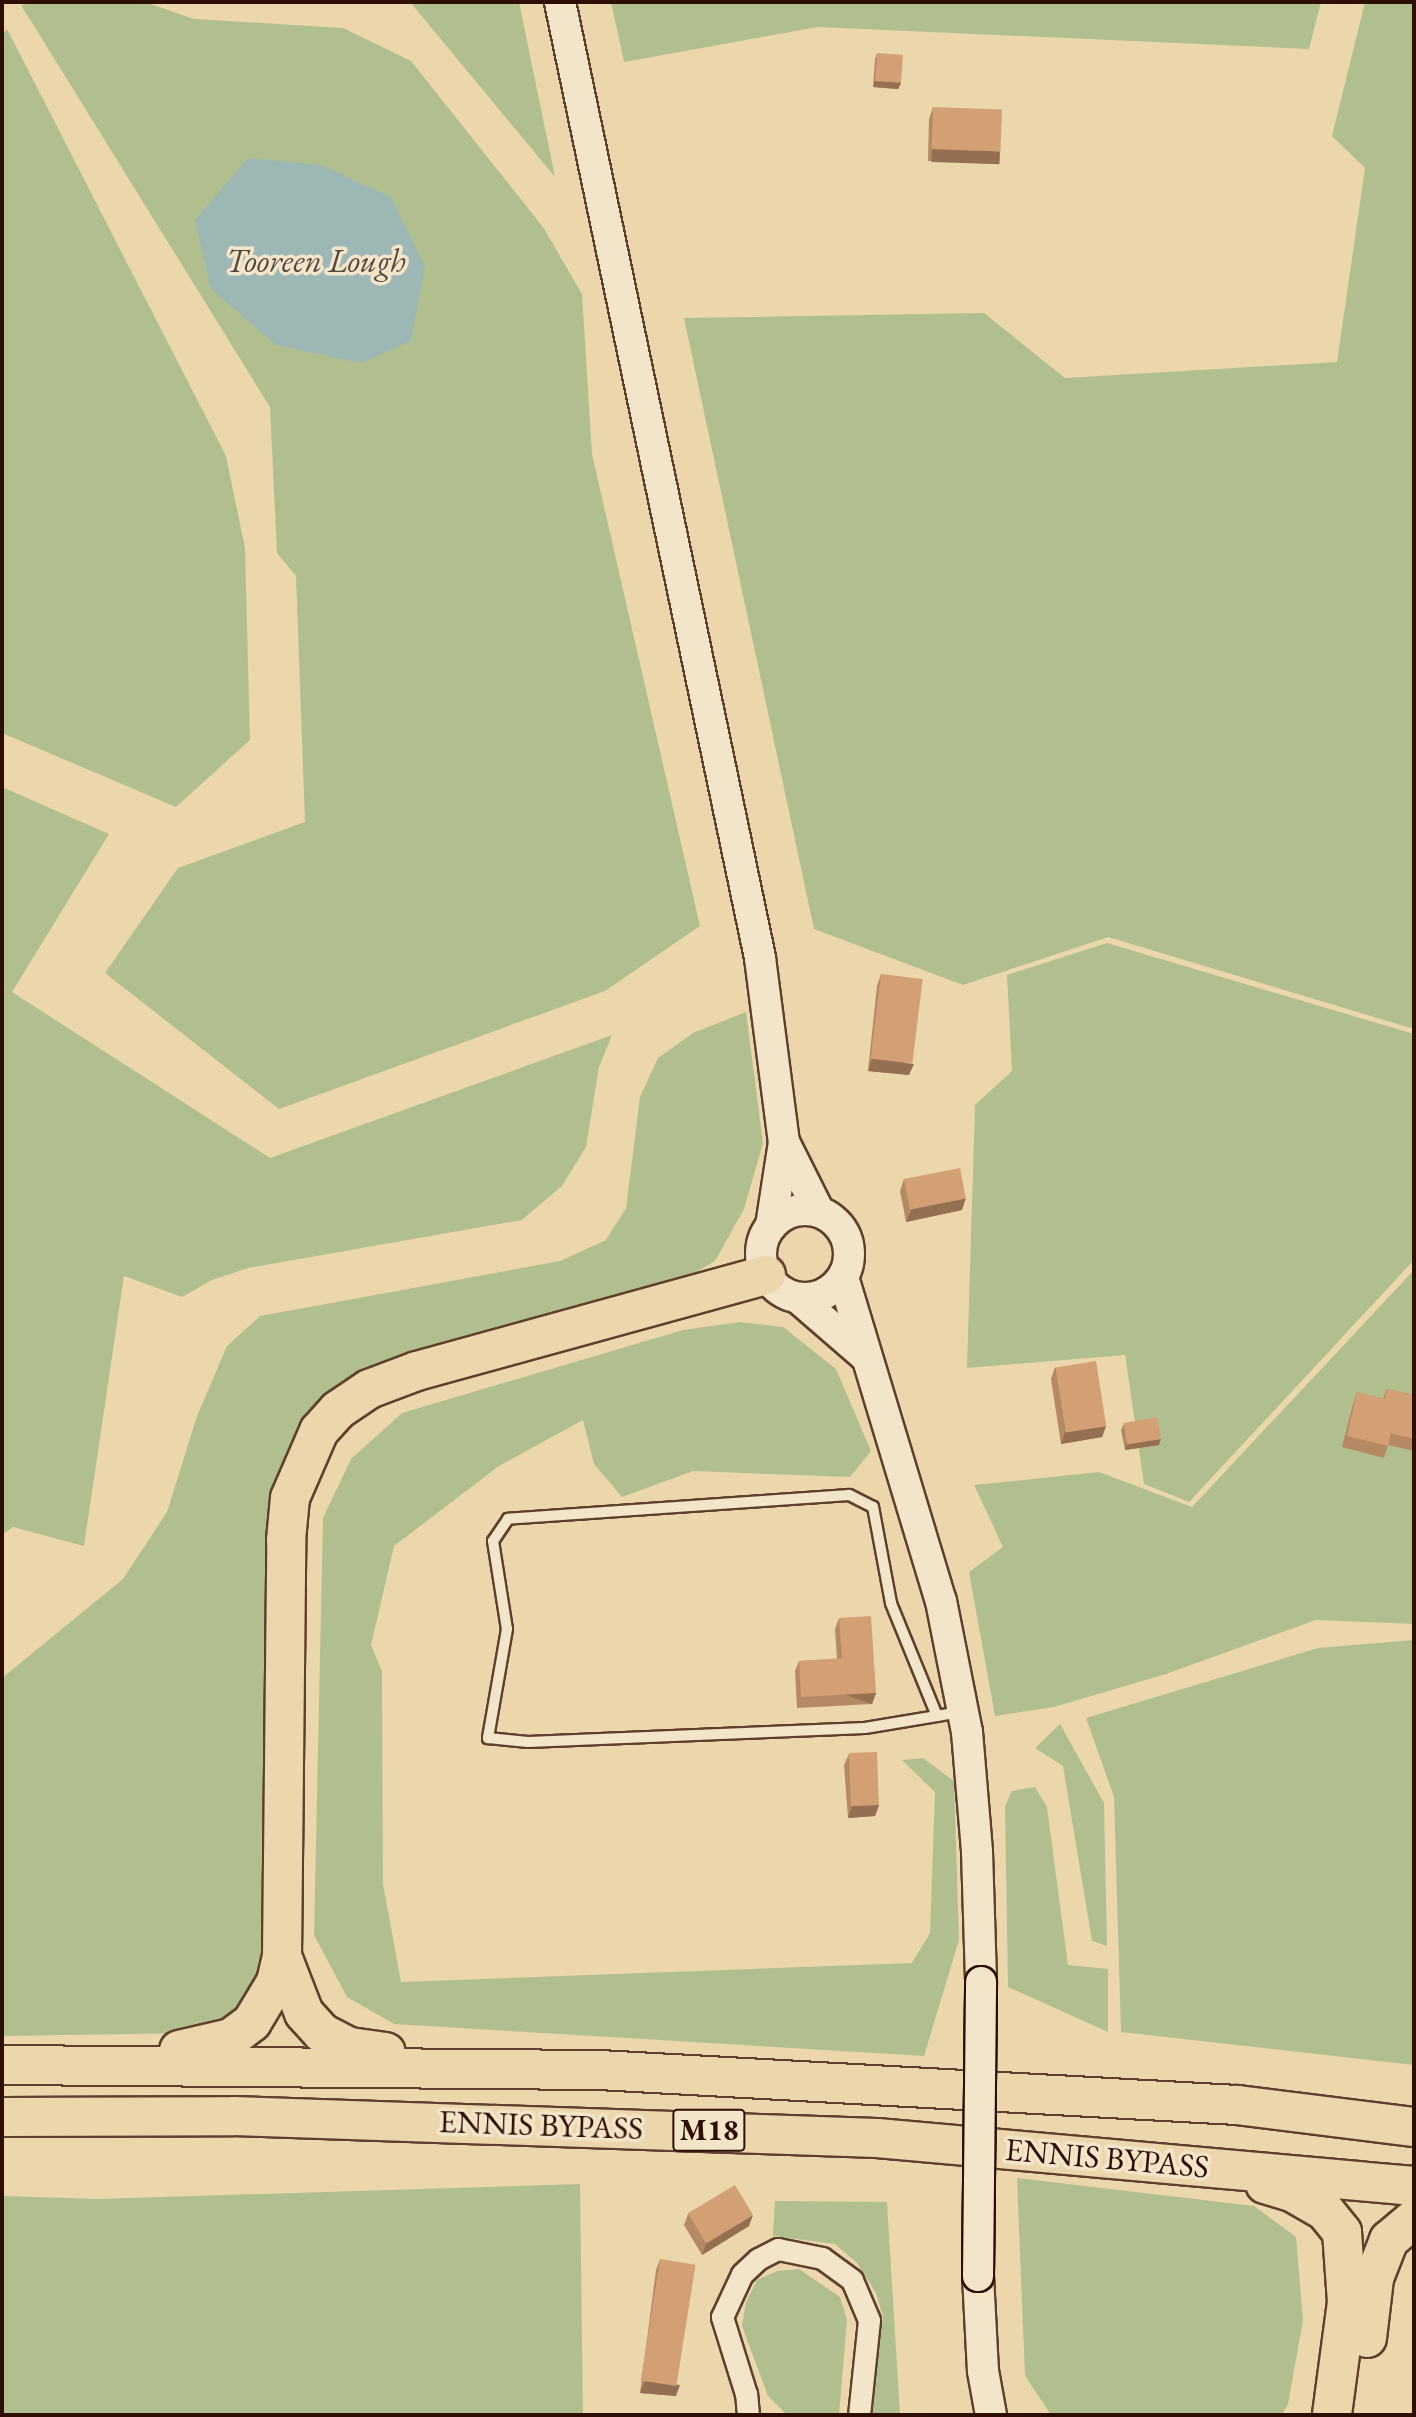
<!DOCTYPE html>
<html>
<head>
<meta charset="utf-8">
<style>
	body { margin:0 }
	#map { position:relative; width:1416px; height:2417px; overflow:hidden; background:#ecd7ad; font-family:"EB Garamond",serif }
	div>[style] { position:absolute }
	.green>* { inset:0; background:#b1bf8f }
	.water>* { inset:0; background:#9db7b5 }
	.roads { filter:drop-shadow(2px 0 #5e402d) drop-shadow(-2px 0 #5e402d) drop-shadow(0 2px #5e402d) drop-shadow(0 -2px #5e402d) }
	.service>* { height:10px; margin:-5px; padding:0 5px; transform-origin:5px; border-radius:5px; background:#f3e5ca }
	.minor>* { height:21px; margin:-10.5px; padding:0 10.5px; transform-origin:10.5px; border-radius:10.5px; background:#f3e5ca }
	.secondary>* { height:30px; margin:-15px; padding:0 15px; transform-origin:15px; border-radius:15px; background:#f3e5ca }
	.secondary>.ring { margin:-15px; padding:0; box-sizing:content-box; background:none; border:30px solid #f3e5ca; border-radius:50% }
	.motorway>* { height:38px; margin:-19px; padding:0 19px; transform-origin:19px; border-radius:19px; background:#ecd7ad }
	.bridges { filter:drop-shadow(2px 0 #2e0d02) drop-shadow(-2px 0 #2e0d02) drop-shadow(0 2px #2e0d02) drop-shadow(0 -2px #2e0d02) }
	.secondary-bridge>* { height:30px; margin:-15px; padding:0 15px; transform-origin:15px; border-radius:15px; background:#f3e5ca }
	.wall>* { inset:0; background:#b58964 }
	.shaded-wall>* { inset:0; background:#946f51; transform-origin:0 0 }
	.building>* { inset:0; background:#d39f74; transform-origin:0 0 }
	span { translate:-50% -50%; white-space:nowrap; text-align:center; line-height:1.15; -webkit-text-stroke:7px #f3e5ca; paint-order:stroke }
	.shield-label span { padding:2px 5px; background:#f3e5ca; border:2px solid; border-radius:5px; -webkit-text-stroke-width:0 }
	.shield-label { font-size:30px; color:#2e0d02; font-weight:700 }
	.street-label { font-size:32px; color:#2e0d02 }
	.water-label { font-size:33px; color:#554841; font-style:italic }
	.frame { position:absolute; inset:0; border:4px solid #2e0d02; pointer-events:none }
</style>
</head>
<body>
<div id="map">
	<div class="green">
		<i style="clip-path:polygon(38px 2px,145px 2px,194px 19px,343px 28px,411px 61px,543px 227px,582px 294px,592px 454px,700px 926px,605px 991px,279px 1109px,105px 973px,178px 868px,305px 822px,296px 576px,277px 553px,270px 407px,21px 5px)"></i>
		<i style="clip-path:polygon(410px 2px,519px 2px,555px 177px)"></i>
		<i style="clip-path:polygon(611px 2px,1321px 2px,1309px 49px,818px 27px,624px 62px)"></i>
		<i style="clip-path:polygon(1365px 2px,1414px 2px,1414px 1029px,1108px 937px,963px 985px,814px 929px,684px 318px,984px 313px,1065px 378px,1337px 362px,1365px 168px,1332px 136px)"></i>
		<i style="clip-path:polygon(7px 29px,226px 456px,245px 548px,250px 740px,176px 807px,2px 733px,2px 34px)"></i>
		<i style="clip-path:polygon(2px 787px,109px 834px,12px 992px,270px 1158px,612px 1035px,599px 1067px,586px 1147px,562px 1186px,522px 1220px,248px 1268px,212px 1280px,182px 1297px,124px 1276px,84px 1546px,13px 1527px,2px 1535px)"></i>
		<i style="clip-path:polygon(1107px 943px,1414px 1034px,1414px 1260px,1189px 1502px,1144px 1484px,1125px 1355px,967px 1368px,975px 1105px,1012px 1071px,1007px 975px)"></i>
		<i style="clip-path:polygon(746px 1012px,763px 1143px,744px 1209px,715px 1261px,674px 1285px,345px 1387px,304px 1419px,281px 1465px,267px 1512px,268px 1958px,240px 2007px,199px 2033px,2px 2036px,2px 1678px,123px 1579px,167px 1512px,197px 1416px,227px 1346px,260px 1316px,560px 1261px,606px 1240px,626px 1208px,640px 1097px,658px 1058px,693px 1033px)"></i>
		<i style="clip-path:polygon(1414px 1270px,1414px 1624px,1316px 1620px,1166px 1674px,1054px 1707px,995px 1716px,969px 1572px,1003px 1547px,974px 1485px,1099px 1472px,1192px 1507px)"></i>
		<i style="clip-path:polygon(740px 1322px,783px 1327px,836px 1369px,871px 1451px,850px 1477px,693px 1471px,622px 1497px,594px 1464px,583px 1420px,499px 1466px,394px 1546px,371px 1645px,382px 1671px,383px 1884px,401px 1982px,912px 1963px,930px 1933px,935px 1792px,902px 1760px,923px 1758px,954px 1781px,959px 1940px,924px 2056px,394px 2024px,347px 1997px,314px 1935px,323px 1518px,351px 1459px,402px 1413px,683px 1330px)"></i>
		<i style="clip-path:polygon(1414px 1640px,1414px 2065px,1121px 2032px,1114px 1797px,1086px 1718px,1318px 1648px)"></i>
		<i style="clip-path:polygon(1060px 1724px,1104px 1803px,1107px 1946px,1092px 1941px,1063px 1766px,1035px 1748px)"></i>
		<i style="clip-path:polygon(1035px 1787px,1047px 1807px,1068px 1965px,1108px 1969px,1108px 2032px,1008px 1987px,1005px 1806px,1012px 1791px)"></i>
		<i style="clip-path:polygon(1017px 2178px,1254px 2206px,1296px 2237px,1303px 2320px,1288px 2404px,1282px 2415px,1051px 2415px,1025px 2376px)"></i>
		<i style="clip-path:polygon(580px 2184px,583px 2415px,2px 2415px,2px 2196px,98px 2199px)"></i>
		<i style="clip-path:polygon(775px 2201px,887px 2202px,900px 2415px,872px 2415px,883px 2317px,876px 2293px,857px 2263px,835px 2244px,773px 2236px)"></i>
		<i style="clip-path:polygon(799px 2269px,840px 2297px,847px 2320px,839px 2415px,787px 2415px,768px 2396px,742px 2326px,746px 2302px,757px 2280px,777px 2271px)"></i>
	</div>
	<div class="water">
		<i style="clip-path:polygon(248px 158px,321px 165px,391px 197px,425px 266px,411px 341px,361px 363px,276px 345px,211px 289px,195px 220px)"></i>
	</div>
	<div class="roads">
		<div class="service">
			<i style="left:937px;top:1716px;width:122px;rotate:-112.2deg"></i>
			<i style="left:891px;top:1603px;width:98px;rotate:-100.6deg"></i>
			<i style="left:873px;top:1507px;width:27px;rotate:-153deg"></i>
			<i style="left:849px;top:1495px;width:342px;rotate:176deg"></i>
			<i style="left:508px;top:1519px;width:27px;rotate:124deg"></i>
			<i style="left:493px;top:1541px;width:89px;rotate:81deg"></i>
			<i style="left:507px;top:1629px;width:111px;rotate:99.9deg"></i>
			<i style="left:488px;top:1738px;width:40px;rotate:5.7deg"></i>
			<i style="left:528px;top:1742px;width:337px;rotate:-2.4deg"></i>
			<i style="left:865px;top:1728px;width:73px;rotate:-9.5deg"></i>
			<i style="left:937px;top:1716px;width:23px;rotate:-10deg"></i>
		</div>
		<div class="minor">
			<i style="left:748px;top:2415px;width:21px;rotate:-95deg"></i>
			<i style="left:746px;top:2394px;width:81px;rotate:-107.3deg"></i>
			<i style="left:722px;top:2317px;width:47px;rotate:-65.1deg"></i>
			<i style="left:742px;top:2274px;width:22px;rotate:-43deg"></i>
			<i style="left:758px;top:2259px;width:22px;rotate:-27deg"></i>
			<i style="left:778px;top:2249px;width:45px;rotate:11.6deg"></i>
			<i style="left:822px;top:2258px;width:37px;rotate:36deg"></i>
			<i style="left:852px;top:2280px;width:43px;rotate:67deg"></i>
			<i style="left:869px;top:2320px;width:96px;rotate:96deg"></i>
		</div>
		<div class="secondary">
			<i style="left:560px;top:2px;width:977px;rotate:78.18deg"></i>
			<i style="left:760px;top:958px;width:186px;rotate:82.6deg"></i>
			<i style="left:784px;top:1142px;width:85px;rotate:98.8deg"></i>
			<i style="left:784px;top:1142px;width:78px;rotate:63.4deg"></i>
			<i class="ring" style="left:761px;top:1210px;width:58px;height:58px"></i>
			<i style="left:843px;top:1277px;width:338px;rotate:73.2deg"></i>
			<i style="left:941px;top:1601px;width:134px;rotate:78.8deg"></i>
			<i style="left:967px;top:1732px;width:120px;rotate:85.2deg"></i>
			<i style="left:977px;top:1852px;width:130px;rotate:88.2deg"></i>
			<i style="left:798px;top:1298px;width:89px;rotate:40.9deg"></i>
			<i style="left:978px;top:2276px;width:95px;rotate:87deg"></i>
			<i style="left:983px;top:2371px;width:45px;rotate:79.7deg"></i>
		</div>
		<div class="motorway">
			<i style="left:282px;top:1956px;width:61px;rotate:68.9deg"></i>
			<i style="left:304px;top:2013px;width:27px;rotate:48deg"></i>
			<i style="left:322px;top:2033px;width:31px;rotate:27deg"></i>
			<i style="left:350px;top:2047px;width:36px;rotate:8deg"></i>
			<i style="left:179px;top:2050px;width:53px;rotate:-13deg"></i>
			<i style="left:231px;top:2038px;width:26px;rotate:-37deg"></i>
			<i style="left:252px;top:2022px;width:47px;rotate:-59deg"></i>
			<i style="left:276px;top:1982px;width:27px;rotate:-77deg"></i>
			<i style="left:282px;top:1956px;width:416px;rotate:-89.4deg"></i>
			<i style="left:286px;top:1540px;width:42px;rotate:-84.6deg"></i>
			<i style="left:290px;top:1498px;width:73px;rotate:-66.6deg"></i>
			<i style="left:319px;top:1431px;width:28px;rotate:-48deg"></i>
			<i style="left:338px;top:1410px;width:37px;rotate:-34deg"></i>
			<i style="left:369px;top:1389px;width:51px;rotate:-20.6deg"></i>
			<i style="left:417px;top:1371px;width:362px;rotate:-15.4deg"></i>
			<i style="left:2px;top:2065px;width:597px;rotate:0.48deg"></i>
			<i style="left:599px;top:2070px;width:639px;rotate:3.14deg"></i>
			<i style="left:1237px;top:2105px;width:178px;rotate:7.1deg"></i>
			<i style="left:2px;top:2117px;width:232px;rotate:-0.2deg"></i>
			<i style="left:234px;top:2116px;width:643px;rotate:1.96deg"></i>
			<i style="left:877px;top:2138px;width:539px;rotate:5.11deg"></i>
			<i style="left:1265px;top:2184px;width:28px;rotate:17deg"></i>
			<i style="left:1292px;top:2192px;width:38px;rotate:30deg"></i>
			<i style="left:1325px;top:2211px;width:27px;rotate:51deg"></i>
			<i style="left:1342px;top:2232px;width:70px;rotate:85.9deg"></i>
			<i style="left:1347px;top:2302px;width:114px;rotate:97.6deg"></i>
			<i style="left:1367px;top:2338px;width:60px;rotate:-83.3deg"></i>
			<i style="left:1374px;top:2278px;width:41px;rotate:-68.5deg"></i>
			<i style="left:1389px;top:2240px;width:33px;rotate:-40deg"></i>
		</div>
	</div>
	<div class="bridges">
		<div class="secondary-bridge">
			<i style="left:978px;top:2276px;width:294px;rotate:-89.4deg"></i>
		</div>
	</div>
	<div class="wall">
		<i style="clip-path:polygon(877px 53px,901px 83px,898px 89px,873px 87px,875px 59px)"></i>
		<i style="clip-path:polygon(933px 107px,996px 163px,928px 161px,929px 119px)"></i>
		<i style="clip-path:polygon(881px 974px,909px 1075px,868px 1071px,877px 986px)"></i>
		<i style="clip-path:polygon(904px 1179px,962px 1210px,906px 1222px,900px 1191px)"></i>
		<i style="clip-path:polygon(1055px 1367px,1106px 1426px,1102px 1437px,1061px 1444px,1051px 1379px)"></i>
		<i style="clip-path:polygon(1387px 1389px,1414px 1395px,1414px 1451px,1388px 1445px,1384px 1458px,1342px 1447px,1353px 1404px,1357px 1392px,1383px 1399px)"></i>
		<i style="clip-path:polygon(1124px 1424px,1159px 1445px,1125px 1450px,1121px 1430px)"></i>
		<i style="clip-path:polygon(839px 1618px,876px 1693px,872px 1704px,797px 1708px,795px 1671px,799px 1661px,837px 1659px,835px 1629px)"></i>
		<i style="clip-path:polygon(849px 1754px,879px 1805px,875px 1816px,848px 1818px,844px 1765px)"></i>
		<i style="clip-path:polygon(688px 2214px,749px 2226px,702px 2255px,684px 2225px)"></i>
		<i style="clip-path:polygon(660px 2259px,676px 2396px,640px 2393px,656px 2270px)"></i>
	</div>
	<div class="shaded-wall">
		<i style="clip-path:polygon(875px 81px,901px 83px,898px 89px,873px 87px)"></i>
		<i style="left:932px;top:149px;width:68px;height:13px;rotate:2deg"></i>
		<i style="clip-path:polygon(872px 1059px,914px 1064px,909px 1075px,868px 1071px)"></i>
		<i style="clip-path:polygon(966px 1198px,962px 1210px,906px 1222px,911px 1210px)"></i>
		<i style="clip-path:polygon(1106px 1426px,1102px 1437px,1061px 1444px,1065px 1432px)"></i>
		<i style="clip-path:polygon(1161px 1439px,1159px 1445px,1125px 1450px,1127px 1444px)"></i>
		<i style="left:876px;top:1693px;width:12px;height:75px;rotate:110deg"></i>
		<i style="clip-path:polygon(879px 1805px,875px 1816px,848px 1818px,852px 1806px)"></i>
		<i style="clip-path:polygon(753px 2215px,749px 2226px,702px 2255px,706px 2244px)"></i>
		<i style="clip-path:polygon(645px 2381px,680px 2385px,676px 2396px,640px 2393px)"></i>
	</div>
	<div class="building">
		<i style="left:877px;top:53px;width:26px;height:28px;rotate:4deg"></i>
		<i style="left:933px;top:107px;width:69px;height:42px;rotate:2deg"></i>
		<i style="left:881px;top:974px;width:42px;height:85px;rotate:7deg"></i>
		<i style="left:960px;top:1168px;width:31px;height:57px;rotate:79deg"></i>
		<i style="left:1096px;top:1361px;width:66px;height:41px;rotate:81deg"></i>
		<i style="clip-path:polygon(1387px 1389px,1414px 1395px,1414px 1439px,1391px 1433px,1388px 1446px,1347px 1436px,1357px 1392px,1385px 1399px)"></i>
		<i style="left:1157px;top:1417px;width:22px;height:34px;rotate:80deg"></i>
		<i style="clip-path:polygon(871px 1616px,876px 1693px,801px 1697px,799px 1661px,842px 1658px,839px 1618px)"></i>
		<i style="left:877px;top:1752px;width:53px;height:28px;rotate:88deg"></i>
		<i style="left:735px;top:2185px;width:35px;height:55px;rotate:59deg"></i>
		<i style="left:660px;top:2259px;width:36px;height:123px;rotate:9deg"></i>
	</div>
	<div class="shield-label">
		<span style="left:709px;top:2130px">M18</span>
	</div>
	<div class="street-label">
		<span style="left:541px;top:2125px;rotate:2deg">ENNIS BYPASS</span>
		<span style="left:1107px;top:2158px;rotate:5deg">ENNIS BYPASS</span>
	</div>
	<div class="water-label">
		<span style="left:316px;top:261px">Tooreen Lough</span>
	</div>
	<div class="frame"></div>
</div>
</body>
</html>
